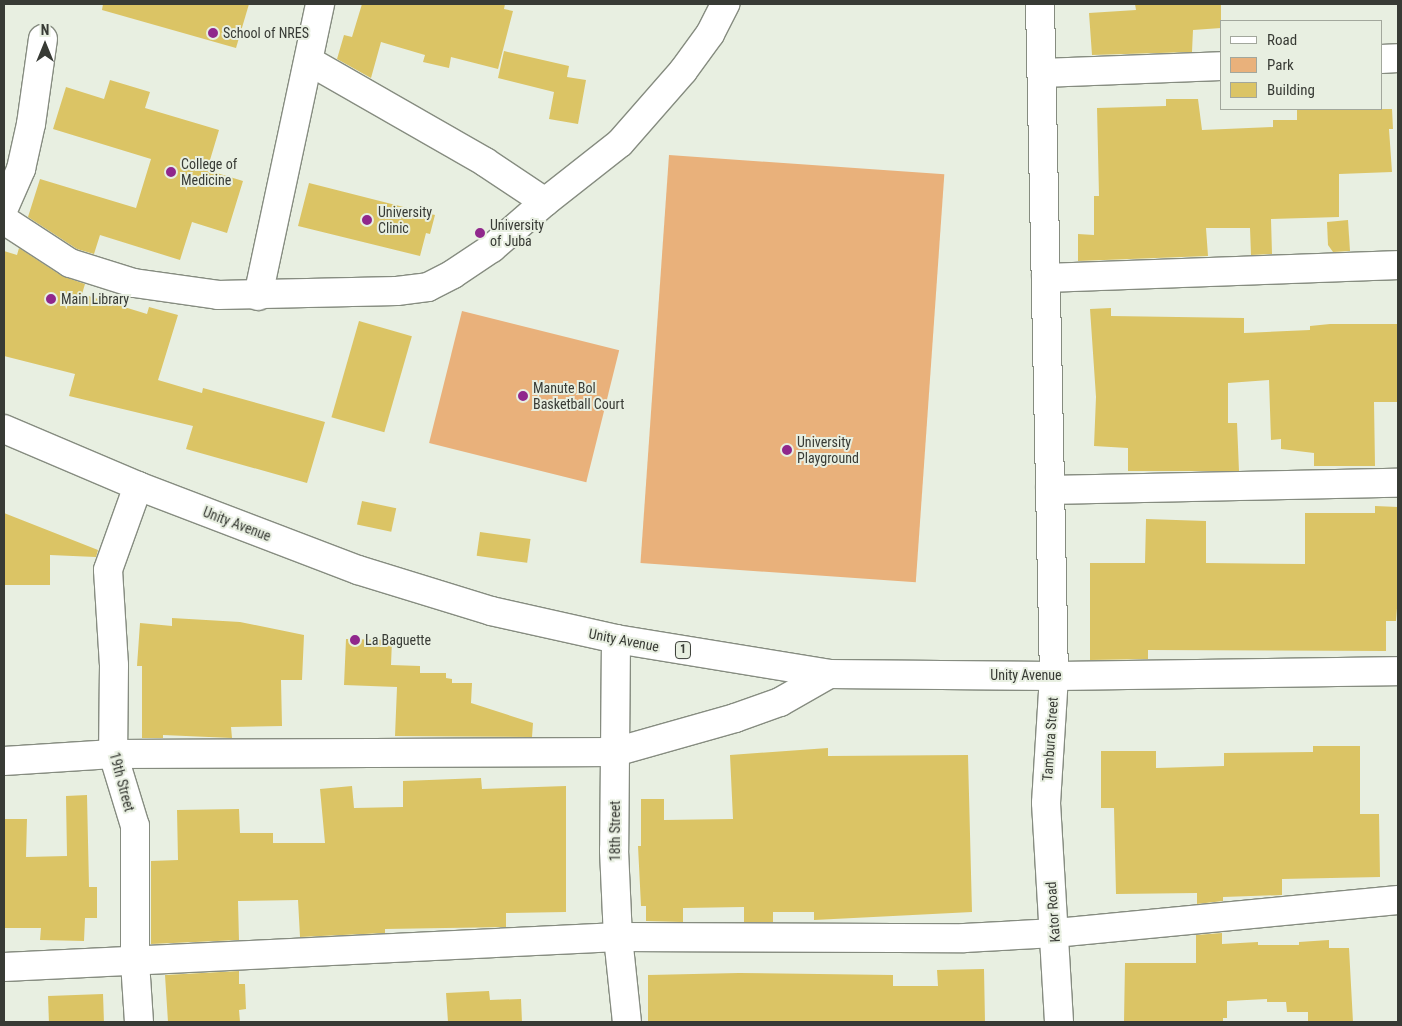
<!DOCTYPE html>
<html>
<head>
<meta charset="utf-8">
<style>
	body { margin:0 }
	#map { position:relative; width:1402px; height:1026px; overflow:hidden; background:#e8efe1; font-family:"Roboto Condensed",sans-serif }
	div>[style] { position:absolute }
	.green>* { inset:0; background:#e9b17b; transform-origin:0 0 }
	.building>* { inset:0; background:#dbc465; transform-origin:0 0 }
	.roads { filter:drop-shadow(1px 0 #868c80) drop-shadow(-1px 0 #868c80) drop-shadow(0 1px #868c80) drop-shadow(0 -1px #868c80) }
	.minor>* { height:28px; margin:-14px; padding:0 14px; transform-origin:14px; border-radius:14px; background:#fff }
	.major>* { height:28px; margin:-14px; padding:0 14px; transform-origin:14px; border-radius:14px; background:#fff }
	.dots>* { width:14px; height:14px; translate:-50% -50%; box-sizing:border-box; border:2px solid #e8efe1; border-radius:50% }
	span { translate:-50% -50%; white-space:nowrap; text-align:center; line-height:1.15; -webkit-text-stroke:4px #e8efe1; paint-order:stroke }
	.shield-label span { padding:1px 4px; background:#e8efe1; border:1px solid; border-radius:4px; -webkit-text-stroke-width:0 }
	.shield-label { font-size:12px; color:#383b35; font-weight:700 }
	.poi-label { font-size:14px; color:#383b35 }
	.left { translate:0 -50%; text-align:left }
	.street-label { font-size:14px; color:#383b35 }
	.frame { position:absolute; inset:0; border:5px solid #383b35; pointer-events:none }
	.legend { position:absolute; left:1220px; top:20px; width:162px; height:90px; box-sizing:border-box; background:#e8efe1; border:1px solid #a2a79c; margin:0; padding:6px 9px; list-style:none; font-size:15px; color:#383b35 }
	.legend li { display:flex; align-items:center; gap:10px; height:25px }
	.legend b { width:25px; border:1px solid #a2a79c }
	.north { position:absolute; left:20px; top:20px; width:50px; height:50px; -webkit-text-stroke:4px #e8efe1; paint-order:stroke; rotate:0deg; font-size:14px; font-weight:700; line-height:20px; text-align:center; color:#383b35 }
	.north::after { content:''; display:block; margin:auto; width:18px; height:22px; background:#383b35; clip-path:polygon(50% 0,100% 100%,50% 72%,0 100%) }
</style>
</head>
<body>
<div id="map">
	<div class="green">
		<i style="left:669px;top:155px;width:276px;height:409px;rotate:4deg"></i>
		<i style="left:462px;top:311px;width:162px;height:136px;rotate:14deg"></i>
	</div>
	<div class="building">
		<i style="clip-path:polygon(103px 4px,249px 4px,236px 48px,102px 10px)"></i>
		<i style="clip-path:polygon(362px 4px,505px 4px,504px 9px,513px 11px,498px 69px,451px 57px,449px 68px,423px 62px,425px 55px,381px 42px,371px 78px,337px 59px,344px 35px,352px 37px)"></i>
		<i style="clip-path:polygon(1135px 4px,1221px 4px,1221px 28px,1193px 30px,1192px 52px,1092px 55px,1089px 13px,1136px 10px)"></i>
		<i style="clip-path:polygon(504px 51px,569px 66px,567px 77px,586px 80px,578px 124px,549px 119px,554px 92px,498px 78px)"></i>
		<i style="clip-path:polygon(110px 80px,150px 92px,145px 108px,219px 130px,207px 170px,243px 181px,227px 233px,192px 222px,180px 260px,100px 235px,94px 254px,77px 249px,28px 217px,40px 179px,136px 208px,151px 159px,53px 129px,66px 87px,104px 99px)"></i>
		<i style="clip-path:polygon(1166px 99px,1198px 99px,1202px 130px,1273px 127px,1273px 120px,1297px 120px,1297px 109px,1392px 109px,1393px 129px,1389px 129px,1392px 172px,1339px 174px,1339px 217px,1271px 219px,1272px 254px,1251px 255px,1250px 228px,1206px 228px,1208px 256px,1078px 261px,1078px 234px,1094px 235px,1094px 196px,1099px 196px,1097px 108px,1166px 106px)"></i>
		<i style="clip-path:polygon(309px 183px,435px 215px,430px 234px,426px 233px,420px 256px,298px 226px)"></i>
		<i style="clip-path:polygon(1348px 220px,1350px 251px,1333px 252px,1328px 245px,1327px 222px)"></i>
		<i style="clip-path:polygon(19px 248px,62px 276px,85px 284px,82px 294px,147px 314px,149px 307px,178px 315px,158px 380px,202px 393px,203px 388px,325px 422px,307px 483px,186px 449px,193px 426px,69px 396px,75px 374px,4px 356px,4px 251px,17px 255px)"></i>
		<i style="clip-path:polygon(1111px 308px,1111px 316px,1244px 318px,1244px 333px,1310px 330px,1310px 326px,1330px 324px,1398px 324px,1398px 402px,1374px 402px,1375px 466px,1314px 466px,1314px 453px,1281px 449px,1281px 439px,1271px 440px,1269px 380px,1228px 383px,1228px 423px,1237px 423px,1239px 471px,1128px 471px,1128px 448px,1094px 446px,1096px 397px,1090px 309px)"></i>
		<i style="left:359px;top:321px;width:55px;height:100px;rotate:16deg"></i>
		<i style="left:362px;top:501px;width:35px;height:24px;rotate:12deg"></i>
		<i style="clip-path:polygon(1375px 506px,1398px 507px,1398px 595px,1396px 621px,1386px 621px,1386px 651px,1148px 650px,1148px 659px,1090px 660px,1090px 563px,1145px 563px,1146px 519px,1206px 521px,1206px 563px,1305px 564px,1305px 513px,1375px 513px)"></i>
		<i style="clip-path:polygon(4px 513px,98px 550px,96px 557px,50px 555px,50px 585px,4px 585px)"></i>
		<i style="left:480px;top:532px;width:51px;height:24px;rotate:8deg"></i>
		<i style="clip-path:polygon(172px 618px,240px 622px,304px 635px,302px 680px,281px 680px,282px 726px,231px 727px,232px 738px,163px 735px,163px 738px,142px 738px,142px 666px,137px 666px,140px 623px,172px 626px)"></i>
		<i style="clip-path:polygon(346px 639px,392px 640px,391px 665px,420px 666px,420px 673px,446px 673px,446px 678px,452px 679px,452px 683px,472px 683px,471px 703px,533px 723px,532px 737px,395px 736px,397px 687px,344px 685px)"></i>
		<i style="clip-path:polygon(1313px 746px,1360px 746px,1360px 814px,1379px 814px,1380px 877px,1282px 879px,1282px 895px,1223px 897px,1223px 901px,1197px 904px,1197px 893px,1116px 894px,1114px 808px,1101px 808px,1101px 751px,1156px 751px,1156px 768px,1224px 766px,1224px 753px,1313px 752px)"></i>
		<i style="clip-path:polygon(828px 748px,828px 756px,968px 755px,972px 912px,814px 920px,814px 912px,773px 912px,773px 922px,744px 922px,744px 907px,683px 908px,683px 922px,646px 921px,646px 906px,641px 906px,638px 846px,641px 846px,641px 799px,664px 799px,664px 820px,733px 819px,730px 755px)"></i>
		<i style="clip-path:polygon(481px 778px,482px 789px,566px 786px,566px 912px,506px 913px,506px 927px,385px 929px,385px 933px,300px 937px,298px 900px,238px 901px,239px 940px,151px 944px,151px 861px,178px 860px,177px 810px,239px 809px,240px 833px,273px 833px,273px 843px,325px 843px,320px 789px,352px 786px,354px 808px,403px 807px,403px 781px)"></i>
		<i style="clip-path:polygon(87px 795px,89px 887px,97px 887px,97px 918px,85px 918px,84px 941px,40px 940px,41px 928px,4px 928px,5px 819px,27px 819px,26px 857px,67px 856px,66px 796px)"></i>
		<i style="clip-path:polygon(1222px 933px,1222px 944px,1258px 942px,1258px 945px,1299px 945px,1299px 942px,1329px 940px,1329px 948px,1349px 948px,1353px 1022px,1308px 1022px,1308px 1012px,1287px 1012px,1286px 1002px,1267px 1002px,1267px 999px,1227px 1001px,1227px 1018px,1223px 1018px,1223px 1022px,1124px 1022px,1125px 963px,1196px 963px,1196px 935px)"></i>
		<i style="clip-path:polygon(984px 969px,985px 1022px,648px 1022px,648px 975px,739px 973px,893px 975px,893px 986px,938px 986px,937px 970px)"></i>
		<i style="clip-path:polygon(239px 971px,239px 984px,245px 984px,246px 1009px,239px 1010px,240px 1022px,168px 1022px,165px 975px)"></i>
		<i style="clip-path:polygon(489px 991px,490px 1000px,521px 999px,522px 1022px,448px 1022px,446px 993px)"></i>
		<i style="left:103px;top:994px;width:28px;height:55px;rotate:88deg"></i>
	</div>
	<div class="roads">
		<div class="minor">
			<i style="left:1040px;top:4px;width:672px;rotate:88.81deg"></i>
			<i style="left:1381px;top:59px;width:17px;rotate:-3deg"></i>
			<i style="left:309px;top:61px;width:203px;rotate:29.8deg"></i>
			<i style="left:485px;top:162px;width:72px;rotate:33.7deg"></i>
			<i style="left:545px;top:202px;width:95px;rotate:-38.2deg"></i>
			<i style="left:620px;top:143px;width:96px;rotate:-48.8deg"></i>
			<i style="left:683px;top:71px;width:46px;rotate:-53.9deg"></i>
			<i style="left:710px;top:34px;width:34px;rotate:-63deg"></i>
			<i style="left:1042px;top:73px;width:179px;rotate:-2.2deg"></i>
			<i style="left:4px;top:208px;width:43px;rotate:-66.4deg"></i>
			<i style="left:21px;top:169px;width:46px;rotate:-77.5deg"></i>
			<i style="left:31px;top:124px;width:86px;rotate:-82deg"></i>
			<i style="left:4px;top:220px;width:79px;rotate:33.1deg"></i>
			<i style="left:70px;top:263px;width:67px;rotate:17.4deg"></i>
			<i style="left:134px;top:283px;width:85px;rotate:8.1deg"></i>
			<i style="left:218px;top:295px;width:179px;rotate:-1.3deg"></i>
			<i style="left:397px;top:291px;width:31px;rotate:-7deg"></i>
			<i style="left:428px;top:287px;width:28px;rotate:-27deg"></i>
			<i style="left:453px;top:274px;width:47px;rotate:-33.7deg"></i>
			<i style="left:492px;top:248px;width:70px;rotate:-41deg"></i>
			<i style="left:1046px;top:278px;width:352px;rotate:-2.1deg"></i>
			<i style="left:258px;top:296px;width:299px;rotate:-78deg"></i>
			<i style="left:138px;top:486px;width:89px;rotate:109.7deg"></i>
			<i style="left:108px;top:570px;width:95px;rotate:86.4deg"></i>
			<i style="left:114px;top:665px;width:89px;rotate:90.6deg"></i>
			<i style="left:113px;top:754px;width:75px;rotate:73deg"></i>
			<i style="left:135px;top:826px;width:136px;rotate:90deg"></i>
			<i style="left:135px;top:962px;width:60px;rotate:86.2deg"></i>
			<i style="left:1050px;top:490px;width:348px;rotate:-1.2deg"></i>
			<i style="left:616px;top:639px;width:211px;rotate:90.5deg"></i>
			<i style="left:614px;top:850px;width:87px;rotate:87.4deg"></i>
			<i style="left:618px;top:937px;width:85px;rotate:84deg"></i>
			<i style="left:4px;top:761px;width:109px;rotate:-3.7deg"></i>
			<i style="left:113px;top:754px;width:502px;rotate:-0.23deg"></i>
			<i style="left:615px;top:752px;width:125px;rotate:-15.8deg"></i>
			<i style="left:735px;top:718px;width:48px;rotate:-19.6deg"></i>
			<i style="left:780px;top:702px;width:56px;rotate:-29.7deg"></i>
			<i style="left:4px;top:967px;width:615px;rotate:-2.8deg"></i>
			<i style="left:618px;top:937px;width:346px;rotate:0.2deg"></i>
			<i style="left:964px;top:938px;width:91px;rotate:-3.1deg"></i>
			<i style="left:1055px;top:933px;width:345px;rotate:-5.5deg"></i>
		</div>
		<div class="major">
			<i style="left:4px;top:429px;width:146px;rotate:23deg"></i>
			<i style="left:138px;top:486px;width:235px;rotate:20.9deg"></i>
			<i style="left:358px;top:570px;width:139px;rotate:17.1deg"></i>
			<i style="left:491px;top:611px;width:128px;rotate:12.6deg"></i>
			<i style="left:616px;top:639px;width:216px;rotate:9.3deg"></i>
			<i style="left:829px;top:674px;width:225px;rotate:0.5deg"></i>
			<i style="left:1054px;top:676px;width:344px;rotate:-0.8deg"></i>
			<i style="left:1054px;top:676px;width:127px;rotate:93.6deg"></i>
			<i style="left:1046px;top:803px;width:219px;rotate:86.6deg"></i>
		</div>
	</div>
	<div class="dots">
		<i style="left:213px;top:33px;background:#90278c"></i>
		<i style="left:171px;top:172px;background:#90278c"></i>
		<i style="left:367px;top:220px;background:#90278c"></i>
		<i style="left:480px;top:233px;background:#90278c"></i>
		<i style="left:51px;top:299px;background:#90278c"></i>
		<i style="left:523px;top:396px;background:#90278c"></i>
		<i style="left:787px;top:450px;background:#90278c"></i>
		<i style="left:355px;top:640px;background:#90278c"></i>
	</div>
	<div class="shield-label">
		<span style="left:683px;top:650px">1</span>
	</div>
	<div class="poi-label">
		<span class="left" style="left:223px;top:33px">School of NRES</span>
		<span class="left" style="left:181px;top:172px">College of<br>Medicine</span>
		<span class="left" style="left:378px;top:220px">University<br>Clinic</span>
		<span class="left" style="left:490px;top:233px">University<br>of Juba</span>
		<span class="left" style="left:61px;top:299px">Main Library</span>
		<span class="left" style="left:533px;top:396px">Manute Bol<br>Basketball Court</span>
		<span class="left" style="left:797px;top:450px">University<br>Playground</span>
		<span class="left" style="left:365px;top:640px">La Baguette</span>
	</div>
	<div class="street-label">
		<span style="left:237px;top:524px;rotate:21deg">Unity Avenue</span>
		<span style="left:624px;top:640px;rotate:11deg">Unity Avenue</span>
		<span style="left:1026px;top:675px">Unity Avenue</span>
		<span style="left:1050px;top:739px;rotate:-86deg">Tambura Street</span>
		<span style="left:122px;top:782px;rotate:75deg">19th Street</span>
		<span style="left:615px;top:831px;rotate:-90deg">18th Street</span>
		<span style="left:1053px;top:912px;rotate:-94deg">Kator Road</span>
	</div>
	<div class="frame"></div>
	<ul class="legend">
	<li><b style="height:6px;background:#fff"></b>Road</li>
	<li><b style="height:14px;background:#e9b17b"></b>Park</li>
	<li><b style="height:14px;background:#dbc465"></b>Building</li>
	</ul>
	<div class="north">N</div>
</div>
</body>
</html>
